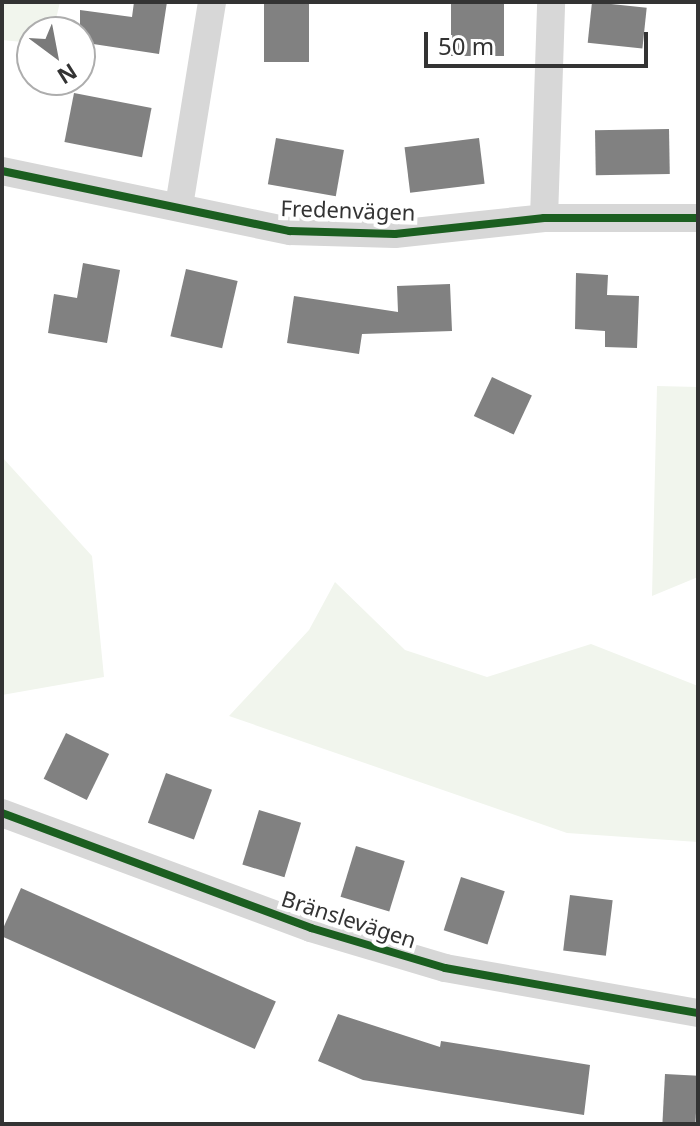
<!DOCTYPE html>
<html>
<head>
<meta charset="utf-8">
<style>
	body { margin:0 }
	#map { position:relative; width:700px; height:1126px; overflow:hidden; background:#fff; font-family:"Noto Sans",sans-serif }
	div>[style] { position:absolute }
	.green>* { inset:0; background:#f1f5ed }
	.building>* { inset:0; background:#818181; transform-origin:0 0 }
	.minor>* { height:28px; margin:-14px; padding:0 14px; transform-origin:14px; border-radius:14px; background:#d7d7d7 }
	.cycleway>* { height:8px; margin:-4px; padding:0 4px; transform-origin:4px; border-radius:4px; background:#1b5e20 }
	span { translate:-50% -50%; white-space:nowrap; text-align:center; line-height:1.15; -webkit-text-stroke:8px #fff; paint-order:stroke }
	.street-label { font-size:22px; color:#333 }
	.frame { position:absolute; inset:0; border:4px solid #333; pointer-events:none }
	.north { position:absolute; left:16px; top:16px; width:80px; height:80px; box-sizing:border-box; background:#fff; border:2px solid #adadad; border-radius:50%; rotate:148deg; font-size:22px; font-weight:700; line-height:32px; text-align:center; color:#333 }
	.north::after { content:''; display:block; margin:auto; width:28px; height:36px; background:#7a7a7a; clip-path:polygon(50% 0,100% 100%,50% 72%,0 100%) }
	.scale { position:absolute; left:424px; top:32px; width:224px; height:36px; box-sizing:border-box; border:4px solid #333; border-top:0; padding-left:10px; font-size:24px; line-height:28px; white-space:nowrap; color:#333; -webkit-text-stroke:6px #fff; paint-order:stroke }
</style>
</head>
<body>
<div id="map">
	<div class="green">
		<i style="clip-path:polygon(2px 2px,60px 2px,53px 32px,32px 32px,32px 43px,2px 40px)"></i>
		<i style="clip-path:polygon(657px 386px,698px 387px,698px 577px,652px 596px)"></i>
		<i style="clip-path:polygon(2px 457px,92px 556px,104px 677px,2px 695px)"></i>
		<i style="clip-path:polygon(335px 582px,405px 650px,487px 677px,591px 644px,698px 686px,698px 842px,567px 833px,229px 716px,309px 630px)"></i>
	</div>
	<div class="building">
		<i style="clip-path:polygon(134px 2px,167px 2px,159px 54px,80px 42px,80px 10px,132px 17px)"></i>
		<i style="left:264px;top:2px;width:45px;height:60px"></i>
		<i style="left:451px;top:2px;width:53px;height:54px"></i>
		<i style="left:592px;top:2px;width:55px;height:41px;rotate:6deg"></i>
		<i style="left:74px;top:93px;width:79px;height:50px;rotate:11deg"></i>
		<i style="left:669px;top:129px;width:45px;height:74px;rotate:89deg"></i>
		<i style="left:276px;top:138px;width:69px;height:47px;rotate:10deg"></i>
		<i style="left:479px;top:138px;width:46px;height:75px;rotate:83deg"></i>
		<i style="clip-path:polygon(83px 263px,120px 270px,107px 343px,48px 333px,54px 294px,77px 298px)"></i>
		<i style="left:186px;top:269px;width:53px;height:69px;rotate:13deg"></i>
		<i style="clip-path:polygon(576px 273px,608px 275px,607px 295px,639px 296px,637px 348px,605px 347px,605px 331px,575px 329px)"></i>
		<i style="clip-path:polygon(450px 284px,452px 331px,362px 334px,359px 354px,287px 343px,294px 296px,398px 312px,397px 286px)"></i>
		<i style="left:492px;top:377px;width:44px;height:43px;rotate:25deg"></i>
		<i style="left:66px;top:733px;width:48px;height:51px;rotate:26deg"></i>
		<i style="left:166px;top:773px;width:49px;height:53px;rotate:20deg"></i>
		<i style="left:259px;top:810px;width:44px;height:57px;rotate:17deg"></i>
		<i style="left:356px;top:846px;width:51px;height:53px;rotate:17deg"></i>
		<i style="left:461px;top:877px;width:46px;height:56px;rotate:18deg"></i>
		<i style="left:21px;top:888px;width:279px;height:52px;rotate:24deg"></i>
		<i style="left:570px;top:895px;width:43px;height:56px;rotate:7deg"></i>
		<i style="clip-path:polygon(338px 1014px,440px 1047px,441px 1041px,590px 1065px,584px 1115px,363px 1080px,318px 1061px)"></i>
		<i style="left:665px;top:1074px;width:33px;height:50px;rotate:3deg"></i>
	</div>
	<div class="minor">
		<i style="left:2px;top:171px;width:294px;rotate:11.8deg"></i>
		<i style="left:290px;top:231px;width:105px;rotate:1.6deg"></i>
		<i style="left:395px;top:234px;width:150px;rotate:-6.1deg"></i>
		<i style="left:544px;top:218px;width:154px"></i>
		<i style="left:179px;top:206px;width:207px;rotate:-80.8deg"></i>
		<i style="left:544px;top:218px;width:216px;rotate:-88.1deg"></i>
		<i style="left:2px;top:813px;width:330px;rotate:20.4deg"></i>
		<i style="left:311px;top:928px;width:140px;rotate:16.6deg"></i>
		<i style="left:445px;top:968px;width:257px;rotate:10.1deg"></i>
	</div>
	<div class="cycleway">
		<i style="left:2px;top:171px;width:294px;rotate:11.8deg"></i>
		<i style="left:290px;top:231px;width:105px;rotate:1.6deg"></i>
		<i style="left:395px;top:234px;width:150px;rotate:-6.1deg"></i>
		<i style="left:544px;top:218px;width:154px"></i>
		<i style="left:2px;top:813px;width:330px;rotate:20.4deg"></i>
		<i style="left:311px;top:928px;width:140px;rotate:16.6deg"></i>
		<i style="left:445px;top:968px;width:257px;rotate:10.1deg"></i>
	</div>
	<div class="street-label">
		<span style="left:348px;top:210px;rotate:2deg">Fredenvägen</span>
		<span style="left:349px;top:919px;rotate:18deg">Bränslevägen</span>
	</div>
	<div class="frame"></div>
	<div class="north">N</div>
	<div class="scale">50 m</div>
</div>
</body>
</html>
